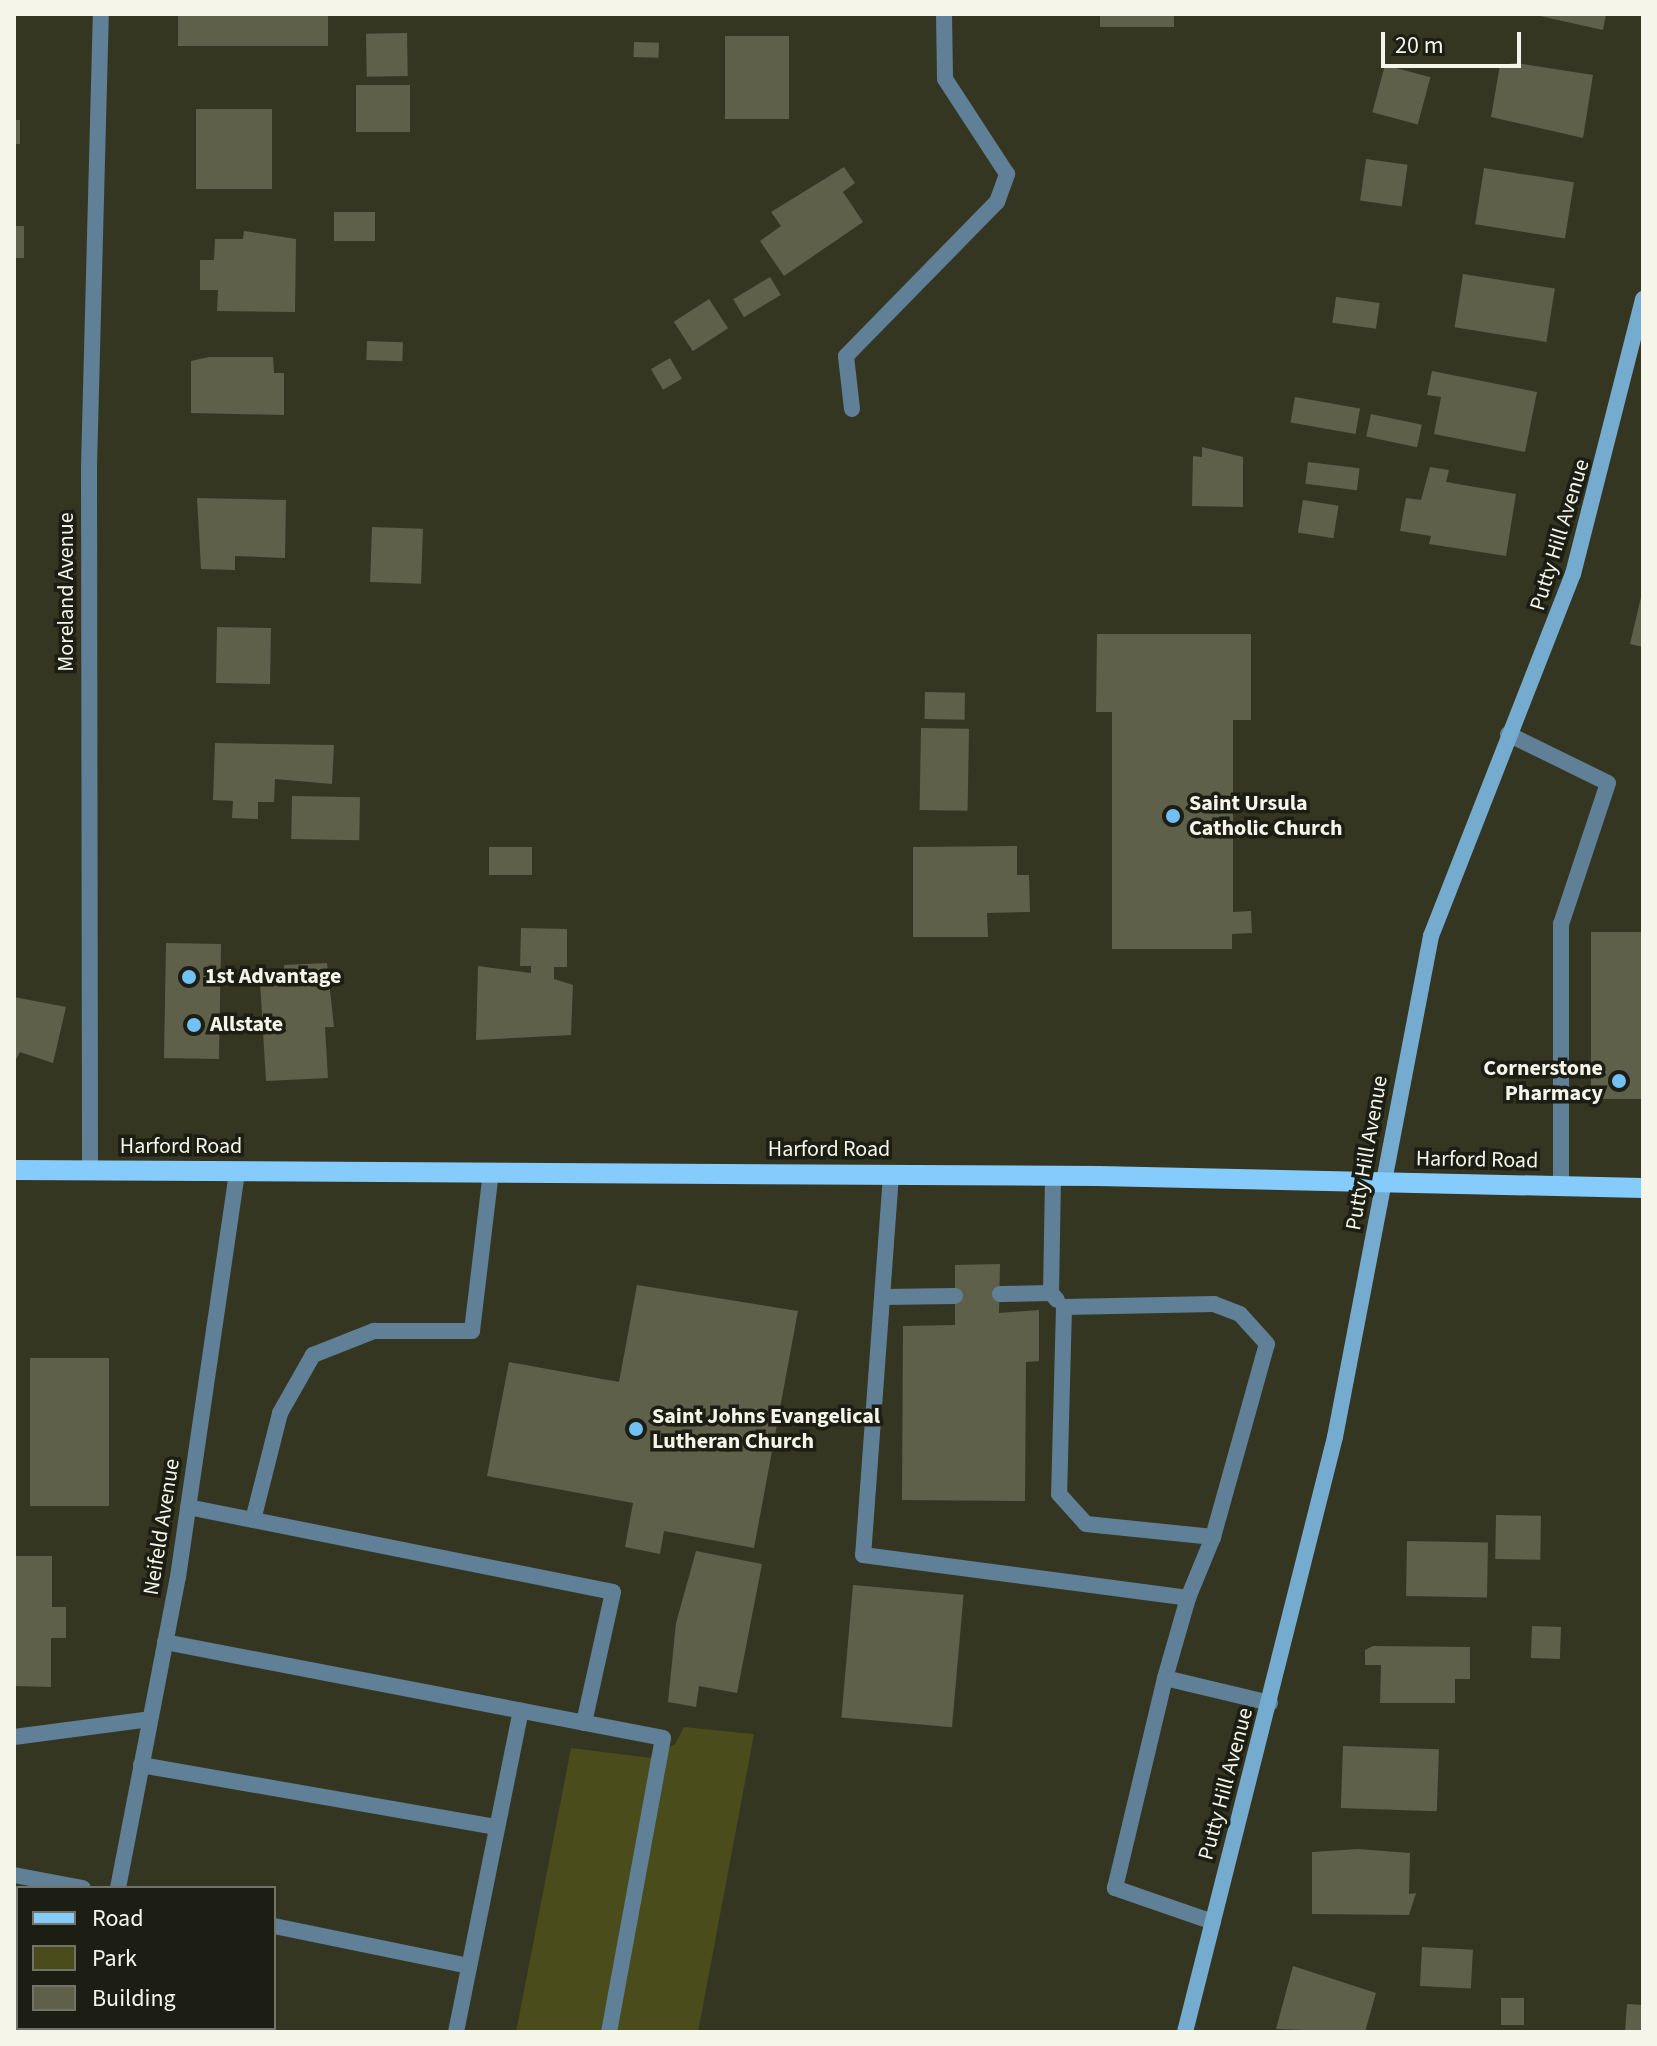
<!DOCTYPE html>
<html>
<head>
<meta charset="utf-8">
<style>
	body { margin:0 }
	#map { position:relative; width:1657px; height:2046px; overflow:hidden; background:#353621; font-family:"Source Sans 3",sans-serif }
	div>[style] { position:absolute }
	.green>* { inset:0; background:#4b4c1c }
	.building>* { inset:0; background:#5f6049; transform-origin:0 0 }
	.service>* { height:16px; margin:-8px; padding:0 8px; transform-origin:8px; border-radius:8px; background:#5f8097 }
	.minor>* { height:16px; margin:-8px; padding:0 8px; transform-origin:8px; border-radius:8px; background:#5f8097 }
	.secondary>* { height:16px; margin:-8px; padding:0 8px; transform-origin:8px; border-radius:8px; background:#75abcf }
	.primary>* { height:20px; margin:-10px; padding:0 10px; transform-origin:10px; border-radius:10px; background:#85cbfb }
	.dots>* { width:22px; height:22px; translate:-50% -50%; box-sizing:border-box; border:4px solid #1c1d13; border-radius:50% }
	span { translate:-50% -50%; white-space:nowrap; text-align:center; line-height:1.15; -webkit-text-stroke:7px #1c1d13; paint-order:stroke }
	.street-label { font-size:22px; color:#f5f6e9 }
	.poi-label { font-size:22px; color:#f5f6e9; font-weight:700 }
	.left { translate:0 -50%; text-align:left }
	.right { translate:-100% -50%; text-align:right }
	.frame { position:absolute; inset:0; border:16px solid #f5f6e9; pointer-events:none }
	.legend { position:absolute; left:16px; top:1886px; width:260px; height:144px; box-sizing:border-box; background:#1c1d13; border:2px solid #737469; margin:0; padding:10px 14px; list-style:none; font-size:24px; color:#f5f6e9 }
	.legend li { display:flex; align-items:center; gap:16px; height:40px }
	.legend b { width:40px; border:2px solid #737469 }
	.scale { position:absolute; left:1381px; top:32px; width:140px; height:36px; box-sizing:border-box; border:4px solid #f5f6e9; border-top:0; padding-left:10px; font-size:24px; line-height:28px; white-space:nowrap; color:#f5f6e9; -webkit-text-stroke:6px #1c1d13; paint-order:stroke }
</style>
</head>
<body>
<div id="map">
	<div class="green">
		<i style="clip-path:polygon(684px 1727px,754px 1734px,698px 2032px,516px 2032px,571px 1748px,651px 1758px,675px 1744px)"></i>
	</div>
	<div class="building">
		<i style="left:178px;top:14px;width:150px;height:32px"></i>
		<i style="left:1100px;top:14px;width:74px;height:13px"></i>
		<i style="clip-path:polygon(1531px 14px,1606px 14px,1603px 30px)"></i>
		<i style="left:407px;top:33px;width:43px;height:41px;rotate:89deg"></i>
		<i style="left:725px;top:36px;width:64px;height:83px"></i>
		<i style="left:634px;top:42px;width:25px;height:15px;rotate:2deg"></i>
		<i style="clip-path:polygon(1516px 63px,1593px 75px,1583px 138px,1491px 117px,1500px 65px)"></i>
		<i style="left:1385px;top:65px;width:47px;height:49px;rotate:15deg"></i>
		<i style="left:356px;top:85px;width:54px;height:47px"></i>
		<i style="left:196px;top:109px;width:76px;height:80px"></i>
		<i style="left:14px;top:120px;width:6px;height:24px"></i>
		<i style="left:1366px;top:159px;width:42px;height:42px;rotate:8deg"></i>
		<i style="clip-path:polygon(844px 167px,855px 183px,843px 192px,863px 222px,784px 276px,760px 241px,781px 226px,771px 212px)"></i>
		<i style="left:1484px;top:168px;width:91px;height:57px;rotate:9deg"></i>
		<i style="left:334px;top:212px;width:41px;height:29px"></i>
		<i style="left:14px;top:226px;width:10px;height:32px"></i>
		<i style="clip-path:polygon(244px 231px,296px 239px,295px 312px,217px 311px,218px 290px,200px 290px,200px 260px,214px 260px,215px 239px,243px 239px)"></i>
		<i style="left:1463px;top:274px;width:93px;height:54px;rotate:9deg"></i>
		<i style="left:770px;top:277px;width:21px;height:43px;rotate:59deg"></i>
		<i style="left:1336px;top:297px;width:44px;height:26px;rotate:8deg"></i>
		<i style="left:709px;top:299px;width:35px;height:42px;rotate:57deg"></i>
		<i style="left:367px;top:341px;width:36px;height:19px;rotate:2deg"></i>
		<i style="clip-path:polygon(209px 357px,273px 357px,274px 373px,284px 373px,284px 415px,191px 413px,191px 361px)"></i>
		<i style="left:670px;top:358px;width:24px;height:22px;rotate:60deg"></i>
		<i style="clip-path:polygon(1432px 371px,1537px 392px,1525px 452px,1434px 434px,1441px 397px,1427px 395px)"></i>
		<i style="left:1295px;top:397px;width:66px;height:26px;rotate:10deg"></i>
		<i style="left:1371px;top:414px;width:52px;height:23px;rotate:12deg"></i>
		<i style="clip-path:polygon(1202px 447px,1243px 457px,1243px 507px,1192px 506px,1193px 456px,1202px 457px)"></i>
		<i style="left:1308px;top:462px;width:52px;height:22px;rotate:7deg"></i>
		<i style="clip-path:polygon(1430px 467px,1449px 470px,1446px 482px,1516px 494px,1506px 556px,1429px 544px,1431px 536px,1400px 531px,1406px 498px,1421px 500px)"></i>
		<i style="clip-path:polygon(197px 498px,286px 500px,285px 558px,235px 556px,235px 570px,201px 569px)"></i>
		<i style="left:1303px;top:500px;width:36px;height:33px;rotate:9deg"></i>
		<i style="left:372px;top:527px;width:51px;height:55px;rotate:2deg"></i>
		<i style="clip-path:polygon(1642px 593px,1643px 593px,1643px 647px,1630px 644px)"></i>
		<i style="left:217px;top:627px;width:54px;height:56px;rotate:1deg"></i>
		<i style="clip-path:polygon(1097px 634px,1251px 634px,1251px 720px,1233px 720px,1233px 912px,1251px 911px,1252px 933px,1232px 934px,1232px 949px,1112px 949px,1112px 712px,1096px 712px)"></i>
		<i style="left:925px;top:692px;width:40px;height:27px;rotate:1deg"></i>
		<i style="left:921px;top:728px;width:48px;height:82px;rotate:1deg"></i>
		<i style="clip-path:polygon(215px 743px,334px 745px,332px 784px,275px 779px,274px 802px,258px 802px,258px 819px,232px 818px,233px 801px,213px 800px)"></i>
		<i style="left:292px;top:796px;width:68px;height:43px;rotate:1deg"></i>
		<i style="clip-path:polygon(1017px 846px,1017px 875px,1029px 875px,1030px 912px,987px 913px,988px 937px,913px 937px,913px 847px)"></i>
		<i style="left:532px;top:847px;width:28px;height:43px;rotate:90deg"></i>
		<i style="clip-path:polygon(521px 928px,567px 929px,567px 967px,554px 967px,554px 979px,573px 985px,571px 1035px,476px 1040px,478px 966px,531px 973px,531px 966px,520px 966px)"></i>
		<i style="left:1591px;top:932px;width:52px;height:167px"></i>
		<i style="left:166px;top:943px;width:55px;height:115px;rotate:1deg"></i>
		<i style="clip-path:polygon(327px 963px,334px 1027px,325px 1027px,328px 1078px,266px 1081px,260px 982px,285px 981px,284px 965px)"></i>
		<i style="clip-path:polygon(14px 997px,66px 1007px,53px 1063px,20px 1052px,14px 1063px)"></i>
		<i style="clip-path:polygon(1000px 1264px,999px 1313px,1039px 1310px,1039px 1361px,1026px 1362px,1025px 1501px,902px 1500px,903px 1326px,955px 1325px,955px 1265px)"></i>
		<i style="clip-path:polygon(637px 1285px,798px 1311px,754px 1548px,664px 1531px,660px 1554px,625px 1547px,633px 1503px,487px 1476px,509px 1362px,619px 1382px)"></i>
		<i style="left:30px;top:1358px;width:79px;height:148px"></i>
		<i style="left:1496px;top:1515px;width:45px;height:44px;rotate:1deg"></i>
		<i style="left:1407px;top:1541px;width:81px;height:55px;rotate:1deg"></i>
		<i style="clip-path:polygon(696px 1551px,762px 1564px,737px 1693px,699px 1686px,696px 1707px,668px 1702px,676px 1623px)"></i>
		<i style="clip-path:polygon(14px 1556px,52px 1556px,52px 1607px,66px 1607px,66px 1638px,51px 1638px,51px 1687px,14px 1686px)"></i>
		<i style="left:853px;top:1585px;width:111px;height:133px;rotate:5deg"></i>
		<i style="left:1532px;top:1626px;width:29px;height:32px;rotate:2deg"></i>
		<i style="clip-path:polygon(1373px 1646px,1470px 1647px,1470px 1679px,1455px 1679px,1455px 1703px,1380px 1703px,1381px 1665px,1365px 1665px,1365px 1650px)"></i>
		<i style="left:1343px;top:1746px;width:96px;height:62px;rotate:2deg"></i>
		<i style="clip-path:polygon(1358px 1849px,1410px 1853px,1409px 1894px,1416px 1893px,1409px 1915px,1312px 1914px,1312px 1852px)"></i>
		<i style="left:1422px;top:1947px;width:51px;height:39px;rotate:3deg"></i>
		<i style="clip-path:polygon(1293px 1966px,1376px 1993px,1365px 2032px,1276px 2029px)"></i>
		<i style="left:1501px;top:1998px;width:23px;height:27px"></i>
		<i style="clip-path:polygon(1627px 2004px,1643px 2005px,1643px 2032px,1625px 2032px)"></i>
	</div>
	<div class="service">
		<i style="left:852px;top:409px;width:53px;rotate:-96.5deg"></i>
		<i style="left:846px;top:356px;width:216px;rotate:-45.6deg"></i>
		<i style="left:997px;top:202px;width:30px;rotate:-70deg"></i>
		<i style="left:1007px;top:174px;width:113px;rotate:-123.1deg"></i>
		<i style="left:1508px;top:734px;width:111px;rotate:26.1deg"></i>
		<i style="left:1608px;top:783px;width:149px;rotate:108.4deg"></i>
		<i style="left:1561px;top:924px;width:262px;rotate:90deg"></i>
		<i style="left:891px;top:1175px;width:381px;rotate:94.2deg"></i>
		<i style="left:863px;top:1555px;width:328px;rotate:7.5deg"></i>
		<i style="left:1188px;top:1598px;width:83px;rotate:106deg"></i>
		<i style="left:1051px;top:1293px;width:117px;rotate:-89deg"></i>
		<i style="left:1000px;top:1294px;width:51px;rotate:-1.1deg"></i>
		<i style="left:1051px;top:1293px;width:9px;rotate:49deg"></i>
		<i style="left:884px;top:1297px;width:71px;rotate:-0.8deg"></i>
		<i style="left:188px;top:1507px;width:433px;rotate:11.3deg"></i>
		<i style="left:613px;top:1592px;width:134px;rotate:102.5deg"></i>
		<i style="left:253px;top:1520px;width:110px;rotate:-75.8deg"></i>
		<i style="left:280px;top:1413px;width:67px;rotate:-60.4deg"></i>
		<i style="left:313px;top:1355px;width:66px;rotate:-21.5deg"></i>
		<i style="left:374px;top:1331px;width:98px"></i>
		<i style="left:472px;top:1331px;width:160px;rotate:-83.2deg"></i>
		<i style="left:1188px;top:1598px;width:66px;rotate:-67.7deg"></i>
		<i style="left:1213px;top:1537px;width:200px;rotate:-74.4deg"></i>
		<i style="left:1267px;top:1344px;width:40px;rotate:-132deg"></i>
		<i style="left:1240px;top:1314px;width:28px;rotate:-159deg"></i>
		<i style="left:1214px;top:1304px;width:150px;rotate:178.9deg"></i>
		<i style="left:1064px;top:1307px;width:187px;rotate:91.5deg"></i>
		<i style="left:1059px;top:1494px;width:40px;rotate:48deg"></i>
		<i style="left:1086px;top:1524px;width:128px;rotate:5.8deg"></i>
		<i style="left:165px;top:1642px;width:507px;rotate:10.91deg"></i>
		<i style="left:663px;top:1738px;width:299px;rotate:100.4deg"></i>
		<i style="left:14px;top:1737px;width:137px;rotate:-7.5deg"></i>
		<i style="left:141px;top:1765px;width:361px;rotate:9.9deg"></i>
		<i style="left:14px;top:1875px;width:70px;rotate:10.7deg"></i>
		<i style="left:1213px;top:1922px;width:104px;rotate:-160.9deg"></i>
		<i style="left:1115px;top:1888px;width:216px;rotate:-76.6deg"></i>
		<i style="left:1165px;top:1678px;width:108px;rotate:13.4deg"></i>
		<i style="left:274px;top:1926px;width:199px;rotate:11.6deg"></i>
		<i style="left:14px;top:2006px;width:4px"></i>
		<i style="left:129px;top:2028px;width:21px;rotate:11deg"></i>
		<i style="left:456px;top:2032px;width:328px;rotate:-78.6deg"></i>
	</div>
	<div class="minor">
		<i style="left:944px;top:14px;width:65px;rotate:89.1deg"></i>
		<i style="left:90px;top:1171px;width:705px;rotate:-90.08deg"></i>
		<i style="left:89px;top:466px;width:452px;rotate:-88.5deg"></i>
		<i style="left:118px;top:1888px;width:317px;rotate:-79.1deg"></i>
		<i style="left:178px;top:1577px;width:410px;rotate:-81.7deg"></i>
		<i style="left:91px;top:2032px;width:4px;rotate:-90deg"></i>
	</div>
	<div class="secondary">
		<i style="left:1185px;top:2032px;width:614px;rotate:-75.85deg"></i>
		<i style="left:1335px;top:1437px;width:510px;rotate:-79.15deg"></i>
		<i style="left:1431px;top:936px;width:389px;rotate:-68.6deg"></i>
		<i style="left:1573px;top:574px;width:284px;rotate:-75.7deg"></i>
	</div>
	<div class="primary">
		<i style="left:14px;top:1170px;width:1084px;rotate:0.32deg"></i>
		<i style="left:1098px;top:1176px;width:545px;rotate:1.26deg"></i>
	</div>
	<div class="dots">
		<i style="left:1173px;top:816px;background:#72c1f5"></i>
		<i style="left:189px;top:977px;background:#72c1f5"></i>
		<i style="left:194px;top:1025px;background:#72c1f5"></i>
		<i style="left:1619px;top:1081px;background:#72c1f5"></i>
		<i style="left:636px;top:1429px;background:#72c1f5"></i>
	</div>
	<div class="street-label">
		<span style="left:1560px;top:535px;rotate:-73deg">Putty Hill Avenue</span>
		<span style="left:67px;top:592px;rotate:-90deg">Moreland Avenue</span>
		<span style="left:181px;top:1147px">Harford Road</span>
		<span style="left:829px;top:1150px">Harford Road</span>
		<span style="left:1367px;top:1153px;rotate:-80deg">Putty Hill Avenue</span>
		<span style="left:1477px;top:1160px;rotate:1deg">Harford Road</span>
		<span style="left:162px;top:1527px;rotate:-81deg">Neifeld Avenue</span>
		<span style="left:1226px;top:1784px;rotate:-75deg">Putty Hill Avenue</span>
	</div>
	<div class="poi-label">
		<span class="left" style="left:1189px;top:816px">Saint Ursula<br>Catholic Church</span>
		<span class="left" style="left:205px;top:977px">1st Advantage</span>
		<span class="left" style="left:210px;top:1025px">Allstate</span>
		<span class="right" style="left:1603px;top:1081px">Cornerstone<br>Pharmacy</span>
		<span class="left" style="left:652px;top:1429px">Saint Johns Evangelical<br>Lutheran Church</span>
	</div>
	<div class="frame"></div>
	<ul class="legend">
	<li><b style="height:10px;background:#85cbfb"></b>Road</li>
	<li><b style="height:22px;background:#4b4c1c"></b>Park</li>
	<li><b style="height:22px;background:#5f6049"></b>Building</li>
	</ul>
	<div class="scale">20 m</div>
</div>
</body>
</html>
